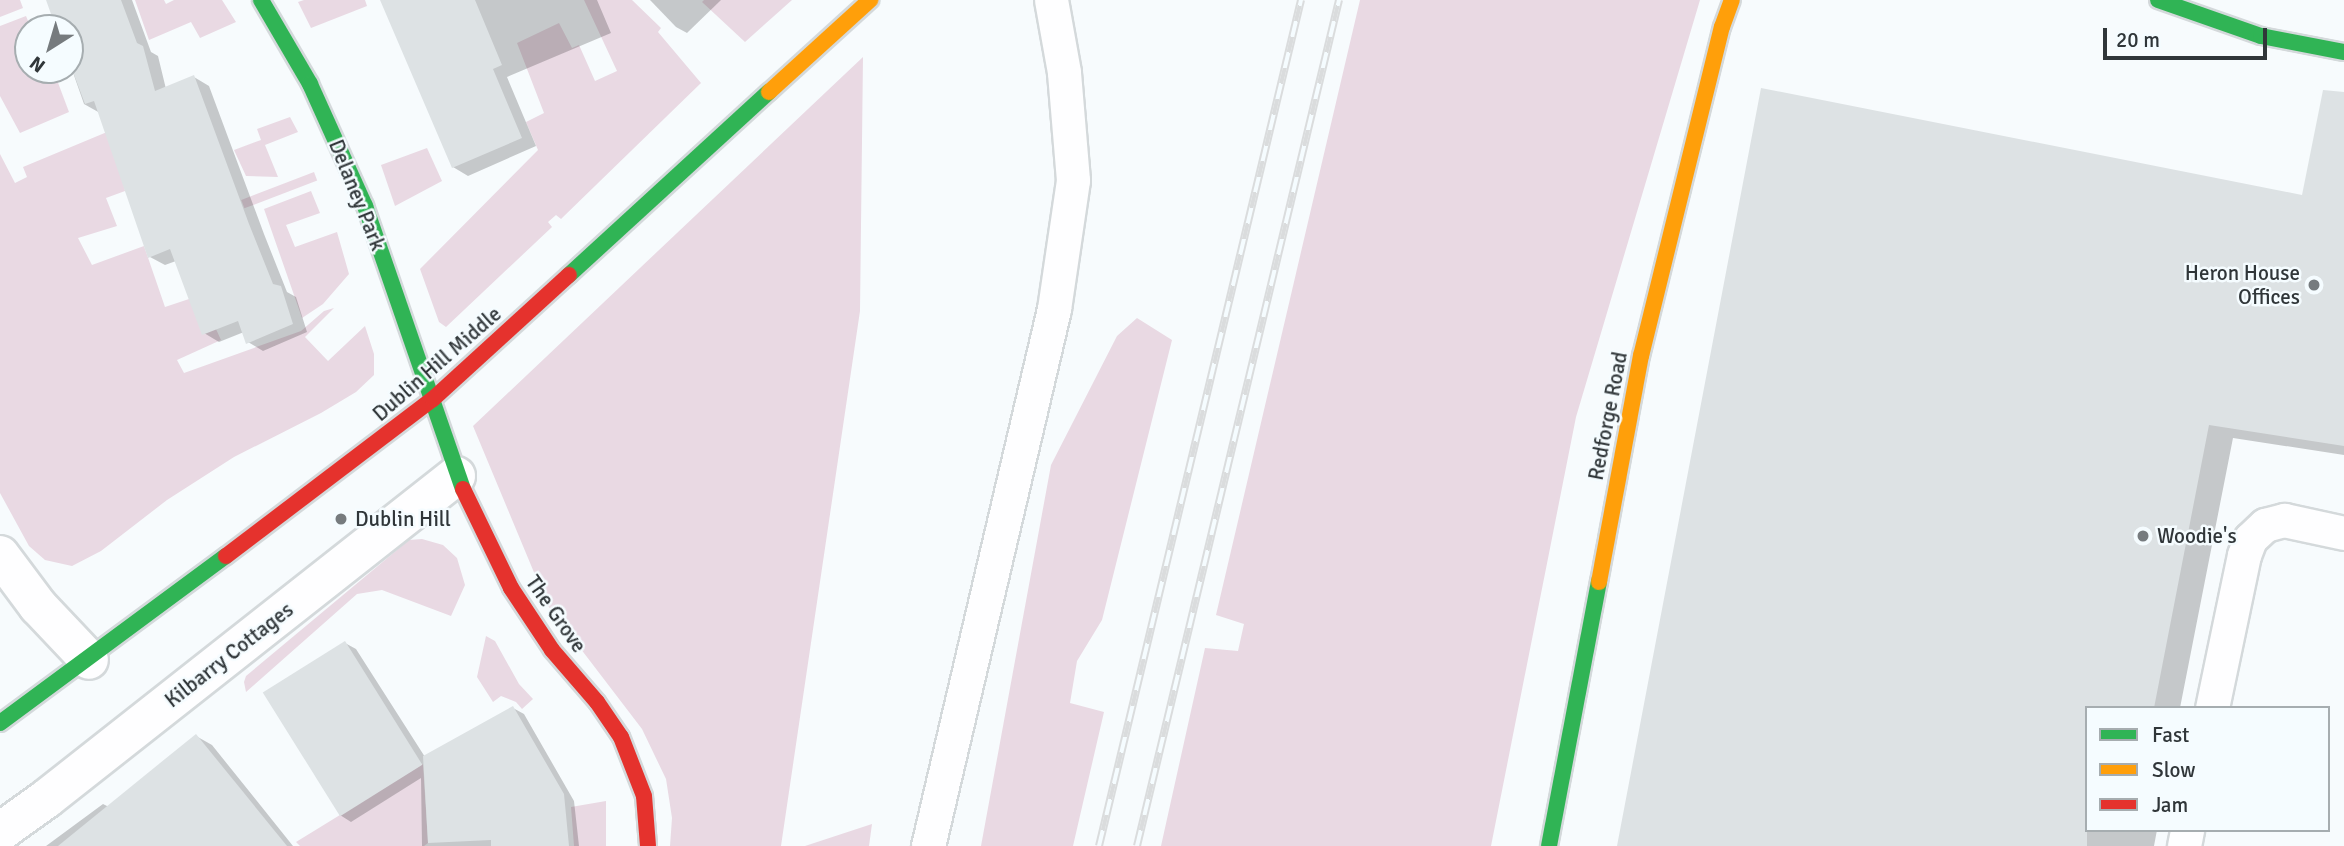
<!DOCTYPE html>
<html>
<head>
<meta charset="utf-8">
<style>
	body { margin:0 }
	#map { position:relative; width:2344px; height:846px; overflow:hidden; background:#f7fbfd; font-family:Signika,sans-serif }
	div>[style] { position:absolute }
	.green>* { inset:0; background:#e9d9e3; transform-origin:0 0 }
	.shadow>* { inset:0; background:#0003 }
	.building>* { inset:0; background:#dde2e4; transform-origin:0 0 }
	.roads { filter:drop-shadow(2px 0 #d4d9db) drop-shadow(-2px 0 #d4d9db) drop-shadow(0 2px #d4d9db) drop-shadow(0 -2px #d4d9db) }
	.lane>* { height:33px; margin:-16.5px; padding:0 16.5px; transform-origin:16.5px; border-radius:16.5px; background:#fefeff }
	.street>* { height:38px; margin:-19px; padding:0 19px; transform-origin:19px; border-radius:19px; background:#fefeff }
	.fast>* { height:16px; margin:-8px; padding:0 8px; transform-origin:8px; border-radius:8px; background:#30b455 }
	.slow>* { height:16px; margin:-8px; padding:0 8px; transform-origin:8px; border-radius:8px; background:#ff9f0a }
	.jam>* { height:16px; margin:-8px; padding:0 8px; transform-origin:8px; border-radius:8px; background:#e5322d }
	.rail>* { height:8px; margin-top:-4px; transform-origin:0; background:repeating-linear-gradient(90deg,#f5fcff 0 16px,#dadcdd 0 32px); box-sizing:border-box; border-block:2px solid #dadcdd }
	.dots>* { width:19px; height:19px; translate:-50% -50%; box-sizing:border-box; border:4px solid #f5fcff; border-radius:50% }
	span { translate:-50% -50%; white-space:nowrap; text-align:center; line-height:1.15; -webkit-text-stroke:5px #f5fcff; paint-order:stroke }
	.street-label { font-size:21px; color:#303639 }
	.poi-label { font-size:21px; color:#303639 }
	.right { translate:-100% -50%; text-align:right }
	.left { translate:0 -50%; text-align:left }
	.legend { position:absolute; left:2085px; top:706px; width:245px; height:126px; box-sizing:border-box; background:#f5fcff; border:2px solid #a6adb0; margin:0; padding:9px 12px; list-style:none; font-size:21px; color:#303639 }
	.legend li { display:flex; align-items:center; gap:14px; height:35px }
	.legend b { width:35px; border:2px solid #a6adb0 }
	.north { position:absolute; left:14px; top:14px; width:70px; height:70px; box-sizing:border-box; background:#f5fcff; border:2px solid #a6adb0; border-radius:50%; rotate:217deg; font-size:19px; font-weight:700; line-height:28px; text-align:center; color:#303639 }
	.north::after { content:''; display:block; margin:auto; width:24px; height:32px; background:#767b7e; clip-path:polygon(50% 0,100% 100%,50% 72%,0 100%) }
	.scale { position:absolute; left:2103px; top:28px; width:164px; height:32px; box-sizing:border-box; border:4px solid #303639; border-top:0; padding-left:9px; font-size:21px; line-height:24px; white-space:nowrap; color:#303639; -webkit-text-stroke:5px #f5fcff; paint-order:stroke }
</style>
</head>
<body>
<div id="map">
	<div class="green">
		<i style="clip-path:polygon(0 0,20px 0,23px 8px,0 17px)"></i>
		<i style="clip-path:polygon(135px 0,164px 0,166px 4px,174px 0,222px 0,236px 22px,200px 38px,191px 22px,149px 40px)"></i>
		<i style="clip-path:polygon(304px 0,365px 0,367px 6px,311px 28px,298px 2px)"></i>
		<i style="clip-path:polygon(584px 0,632px 0,661px 28px,658px 32px,701px 83px,561px 219px,556px 215px,548px 222px,552px 227px,446px 327px,439px 322px,420px 269px,538px 150px,526px 122px,544px 113px,517px 43px,559px 23px,572px 48px,579px 45px,595px 81px,617px 71px)"></i>
		<i style="clip-path:polygon(704px 0,792px 0,745px 42px,702px 2px)"></i>
		<i style="clip-path:polygon(1360px 0,1700px 0,1576px 417px,1491px 846px,1161px 846px,1205px 648px,1238px 651px,1244px 624px,1216px 615px)"></i>
		<i style="clip-path:polygon(26px 16px,31px 28px,28px 28px,28px 70px,54px 72px,69px 112px,20px 133px,0 96px,0 26px)"></i>
		<i style="clip-path:polygon(863px 57px,860px 311px,781px 846px,670px 846px,672px 818px,666px 779px,642px 729px,548px 606px,473px 426px)"></i>
		<i style="clip-path:polygon(290px 117px,298px 132px,265px 145px,278px 177px,246px 176px,234px 150px,261px 140px,257px 129px)"></i>
		<i style="clip-path:polygon(119px 127px,125px 191px,106px 198px,117px 226px,78px 238px,92px 265px,144px 246px,165px 307px,189px 299px,216px 329px,221px 340px,177px 360px,184px 373px,301px 331px,324px 311px,334px 308px,305px 337px,328px 361px,365px 326px,374px 354px,374px 375px,356px 392px,321px 413px,234px 457px,167px 500px,101px 551px,72px 566px,45px 560px,29px 546px,0 493px,0 154px,15px 183px,27px 177px,23px 167px)"></i>
		<i style="clip-path:polygon(427px 148px,442px 181px,395px 206px,381px 165px)"></i>
		<i style="left:314px;top:172px;width:9px;height:78px;rotate:69deg"></i>
		<i style="clip-path:polygon(311px 191px,320px 213px,286px 225px,295px 247px,337px 232px,349px 274px,323px 304px,302px 318px,264px 209px)"></i>
		<i style="clip-path:polygon(1137px 318px,1172px 340px,1102px 620px,1077px 661px,1070px 703px,1104px 712px,1073px 846px,981px 846px,1051px 465px,1117px 336px)"></i>
		<i style="clip-path:polygon(422px 539px,443px 545px,457px 558px,465px 585px,451px 616px,382px 590px,357px 594px,246px 692px,244px 682px,246px 676px,409px 540px)"></i>
		<i style="clip-path:polygon(486px 636px,495px 641px,519px 684px,533px 699px,522px 709px,516px 702px,501px 696px,493px 702px,477px 677px)"></i>
		<i style="clip-path:polygon(423px 764px,428px 843px,424px 846px,300px 846px,296px 842px)"></i>
		<i style="clip-path:polygon(606px 801px,606px 846px,574px 846px,571px 807px)"></i>
		<i style="clip-path:polygon(872px 824px,869px 846px,805px 846px)"></i>
	</div>
	<div class="shadow">
		<i style="clip-path:polygon(47px 0,132px 0,151px 52px,158px 56px,166px 89px,194px 77px,209px 86px,264px 234px,287px 292px,296px 297px,307px 332px,263px 351px,248px 342px,244px 332px,219px 342px,204px 333px,176px 261px,165px 265px,150px 257px,100px 113px,84px 104px,70px 64px,70px 28px,57px 28px)"></i>
		<i style="clip-path:polygon(381px 0,597px 0,611px 33px,507px 77px,536px 146px,468px 176px,453px 167px)"></i>
		<i style="clip-path:polygon(650px 0,721px 0,687px 33px,676px 27px)"></i>
		<i style="clip-path:polygon(2344px 140px,2344px 455px,2233px 438px,2180px 708px,2087px 708px,2087px 830px,2157px 830px,2154px 846px,1619px 846px,2304px 197px)"></i>
		<i style="clip-path:polygon(345px 643px,356px 649px,425px 757px,513px 708px,524px 714px,574px 801px,579px 846px,422px 846px,421px 778px,351px 822px,340px 815px)"></i>
		<i style="clip-path:polygon(196px 736px,212px 745px,293px 846px,46px 846px,103px 804px,109px 807px)"></i>
	</div>
	<div class="building">
		<i style="clip-path:polygon(46px 0,121px 0,137px 43px,143px 46px,155px 91px,194px 75px,249px 224px,273px 284px,281px 286px,293px 324px,246px 344px,238px 321px,202px 335px,170px 249px,148px 258px,94px 101px,85px 104px,70px 64px,70px 28px,56px 28px)"></i>
		<i style="clip-path:polygon(380px 0,475px 0,502px 65px,493px 69px,522px 138px,452px 168px)"></i>
		<i style="clip-path:polygon(1761px 88px,2302px 195px,2323px 90px,2344px 92px,2344px 446px,2209px 425px,2154px 708px,2087px 708px,2087px 846px,1617px 846px)"></i>
		<i style="left:345px;top:641px;width:146px;height:97px;rotate:58deg"></i>
		<i style="clip-path:polygon(513px 706px,564px 794px,569px 846px,491px 846px,491px 840px,428px 843px,423px 756px)"></i>
		<i style="clip-path:polygon(196px 734px,287px 846px,58px 846px,165px 759px)"></i>
	</div>
	<div class="roads">
		<div class="lane">
			<i style="left:2212px;top:708px;width:156px;rotate:-78.2deg"></i>
			<i style="left:2244px;top:555px;width:17px;rotate:-69deg"></i>
			<i style="left:2250px;top:539px;width:21px;rotate:-43deg"></i>
			<i style="left:2265px;top:525px;width:20px;rotate:-15deg"></i>
			<i style="left:2284px;top:520px;width:61px;rotate:12.2deg"></i>
			<i style="left:928px;top:846px;width:552px;rotate:-76.8deg"></i>
			<i style="left:1054px;top:309px;width:130px;rotate:-81.6deg"></i>
			<i style="left:1073px;top:180px;width:108px;rotate:-94.8deg"></i>
			<i style="left:1064px;top:72px;width:73px;rotate:-100.2deg"></i>
			<i style="left:2184px;top:846px;width:16px;rotate:-79deg"></i>
		</div>
		<div class="street">
			<i style="left:0;top:555px;width:64px;rotate:53.3deg"></i>
			<i style="left:38px;top:606px;width:74px;rotate:46.6deg"></i>
			<i style="left:0;top:832px;width:57px;rotate:-35.7deg"></i>
			<i style="left:46px;top:799px;width:522px;rotate:-38.23deg"></i>
		</div>
		<div class="fast">
			<i style="left:261px;top:0;width:97px;rotate:59.7deg"></i>
			<i style="left:310px;top:84px;width:134px;rotate:65.7deg"></i>
			<i style="left:365px;top:206px;width:299px;rotate:70.9deg"></i>
			<i style="left:2158px;top:0;width:109px;rotate:19.3deg"></i>
			<i style="left:2261px;top:36px;width:85px;rotate:10.9deg"></i>
			<i style="left:569px;top:275px;width:271px;rotate:-42.5deg"></i>
			<i style="left:0;top:723px;width:281px;rotate:-36.5deg"></i>
			<i style="left:1549px;top:846px;width:269px;rotate:-79.3deg"></i>
		</div>
		<div class="slow">
			<i style="left:769px;top:92px;width:137px;rotate:-42.3deg"></i>
			<i style="left:1599px;top:582px;width:230px;rotate:-79.5deg"></i>
			<i style="left:1641px;top:356px;width:339px;rotate:-76.2deg"></i>
			<i style="left:1722px;top:27px;width:29px;rotate:-70deg"></i>
		</div>
		<div class="jam">
			<i style="left:463px;top:489px;width:110px;rotate:64.1deg"></i>
			<i style="left:511px;top:588px;width:74px;rotate:56.5deg"></i>
			<i style="left:552px;top:650px;width:69px;rotate:49.1deg"></i>
			<i style="left:597px;top:702px;width:42px;rotate:55.6deg"></i>
			<i style="left:621px;top:737px;width:63px;rotate:68.7deg"></i>
			<i style="left:644px;top:796px;width:50px;rotate:85.4deg"></i>
			<i style="left:226px;top:556px;width:260px;rotate:-37.2deg"></i>
			<i style="left:433px;top:399px;width:184px;rotate:-42.4deg"></i>
		</div>
	</div>
	<div class="rail">
		<i style="left:1099px;top:846px;width:870px;rotate:-76.57deg"></i>
		<i style="left:1137px;top:846px;width:870px;rotate:-76.57deg"></i>
	</div>
	<div class="dots">
		<i style="left:2314px;top:285px;background:#767b7e"></i>
		<i style="left:341px;top:519px;background:#767b7e"></i>
		<i style="left:2143px;top:536px;background:#767b7e"></i>
	</div>
	<div class="street-label">
		<span style="left:357px;top:195px;rotate:68deg">Delaney Park</span>
		<span style="left:437px;top:364px;rotate:-41deg">Dublin Hill Middle</span>
		<span style="left:1608px;top:416px;rotate:-79deg">Redforge Road</span>
		<span style="left:556px;top:614px;rotate:55deg">The Grove</span>
		<span style="left:229px;top:655px;rotate:-38deg">Kilbarry Cottages</span>
	</div>
	<div class="poi-label">
		<span class="right" style="left:2300px;top:285px">Heron House<br>Offices</span>
		<span class="left" style="left:355px;top:519px">Dublin Hill</span>
		<span class="left" style="left:2157px;top:536px">Woodie's</span>
	</div>
	<ul class="legend">
	<li><b style="height:9px;background:#30b455"></b>Fast</li>
	<li><b style="height:9px;background:#ff9f0a"></b>Slow</li>
	<li><b style="height:9px;background:#e5322d"></b>Jam</li>
	</ul>
	<div class="north">N</div>
	<div class="scale">20 m</div>
</div>
</body>
</html>
